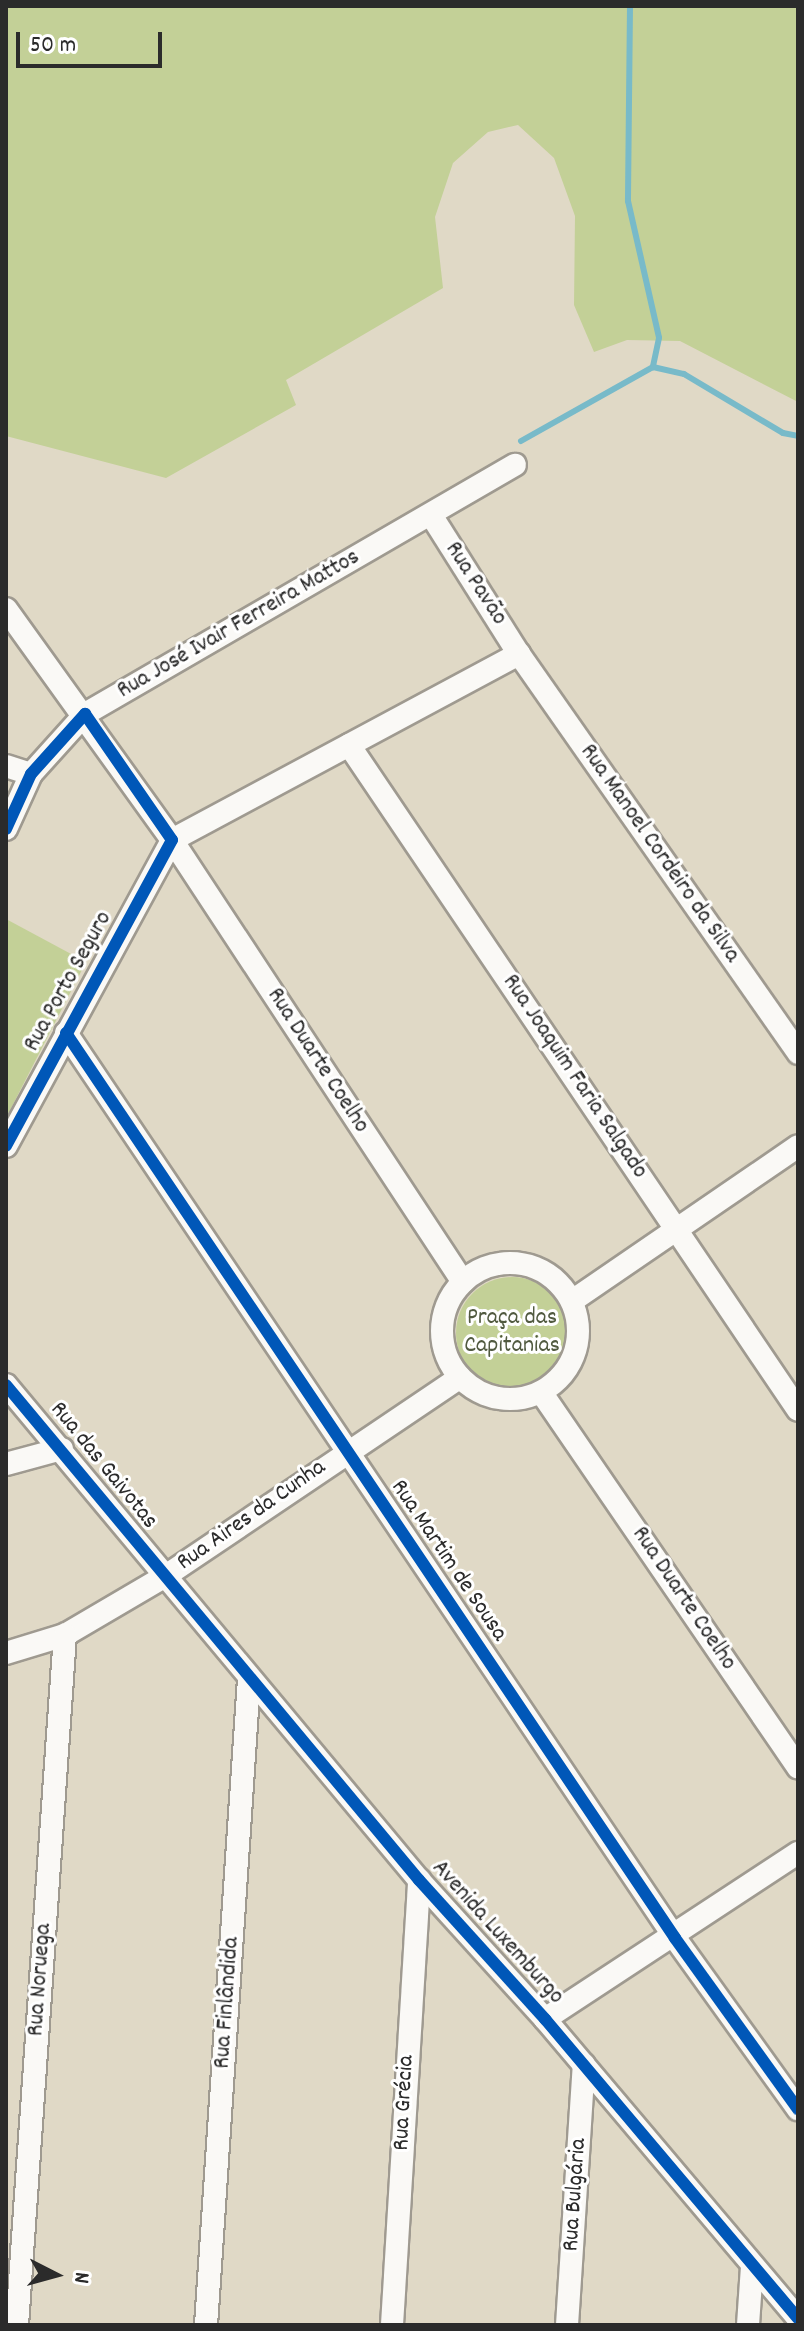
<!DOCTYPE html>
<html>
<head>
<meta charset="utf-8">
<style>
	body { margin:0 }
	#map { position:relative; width:804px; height:2331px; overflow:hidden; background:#e0d9c6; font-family:Dekko,sans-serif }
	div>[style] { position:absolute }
	.green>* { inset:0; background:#c3d097 }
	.round { border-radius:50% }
	.stream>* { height:6px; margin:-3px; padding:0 3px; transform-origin:3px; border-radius:3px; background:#78bac9 }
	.roads { filter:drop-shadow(2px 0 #9f9a90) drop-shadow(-2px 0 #9f9a90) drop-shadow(0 2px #9f9a90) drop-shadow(0 -2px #9f9a90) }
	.minor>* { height:22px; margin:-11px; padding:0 11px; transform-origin:11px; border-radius:11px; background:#faf9f6 }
	.minor>.ring { margin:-11px; padding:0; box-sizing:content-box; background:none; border:22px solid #faf9f6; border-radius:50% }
	.cycleway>* { height:12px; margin:-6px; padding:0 6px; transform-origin:6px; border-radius:6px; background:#0057b8 }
	span { translate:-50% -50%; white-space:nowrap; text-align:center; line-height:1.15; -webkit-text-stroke:6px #fff; paint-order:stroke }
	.street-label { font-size:24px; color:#2b2b2b }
	.park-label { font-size:24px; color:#515a40 }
	.frame { position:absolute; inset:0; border:8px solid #2b2b2b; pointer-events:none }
	.north { position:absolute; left:16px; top:2235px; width:80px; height:80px; -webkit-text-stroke:6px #fff; paint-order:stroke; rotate:96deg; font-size:22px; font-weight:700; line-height:32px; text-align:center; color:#2b2b2b }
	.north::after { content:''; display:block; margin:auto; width:28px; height:36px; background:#2b2b2b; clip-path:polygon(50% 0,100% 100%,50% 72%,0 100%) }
	.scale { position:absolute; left:16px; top:32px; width:146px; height:36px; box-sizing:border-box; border:4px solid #2b2b2b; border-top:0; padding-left:10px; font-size:24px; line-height:28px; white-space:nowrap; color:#2b2b2b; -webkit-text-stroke:6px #fff; paint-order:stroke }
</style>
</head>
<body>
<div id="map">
	<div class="green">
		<i style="clip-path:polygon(6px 6px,798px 6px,798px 402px,680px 341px,627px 340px,594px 352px,574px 305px,575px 216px,554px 158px,518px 125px,488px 132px,453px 163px,435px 217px,443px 288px,286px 380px,296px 405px,166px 478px,6px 436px)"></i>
		<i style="clip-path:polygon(6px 919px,86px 962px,6px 1118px)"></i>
		<i class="round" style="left:456px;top:1277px;width:112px;height:112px"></i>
	</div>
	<div class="stream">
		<i style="left:630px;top:6px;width:195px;rotate:90.6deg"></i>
		<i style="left:628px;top:201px;width:140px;rotate:77.2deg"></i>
		<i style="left:659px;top:338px;width:30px;rotate:102deg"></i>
		<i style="left:521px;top:441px;width:151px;rotate:-29.3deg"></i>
		<i style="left:653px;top:367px;width:32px;rotate:13deg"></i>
		<i style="left:684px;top:374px;width:115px;rotate:30.8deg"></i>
		<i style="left:783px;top:433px;width:15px;rotate:11deg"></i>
	</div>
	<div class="roads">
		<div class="minor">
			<i style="left:431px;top:515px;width:165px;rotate:57.7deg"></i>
			<i style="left:519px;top:654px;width:487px;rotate:55deg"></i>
			<i style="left:6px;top:609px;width:284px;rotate:54.3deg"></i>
			<i style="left:172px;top:840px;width:529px;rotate:56.64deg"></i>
			<i style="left:349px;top:745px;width:802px;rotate:55.97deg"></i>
			<i style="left:6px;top:766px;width:26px;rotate:18deg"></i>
			<i style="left:6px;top:829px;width:60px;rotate:-65.6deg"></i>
			<i style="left:31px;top:774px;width:81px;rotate:-48deg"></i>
			<i style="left:85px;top:714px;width:497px;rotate:-30.1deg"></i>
			<i style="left:66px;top:1033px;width:1091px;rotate:56.06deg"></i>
			<i style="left:675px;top:1938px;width:211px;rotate:54.3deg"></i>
			<i style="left:6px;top:1146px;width:348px;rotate:-61.5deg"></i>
			<i style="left:172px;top:840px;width:394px;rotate:-28.2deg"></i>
			<i class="ring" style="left:442px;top:1263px;width:114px;height:114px"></i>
			<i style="left:572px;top:1301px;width:274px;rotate:-34.4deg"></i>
			<i style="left:6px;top:1385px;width:645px;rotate:50.16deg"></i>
			<i style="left:419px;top:1880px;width:188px;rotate:47.8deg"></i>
			<i style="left:545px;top:2019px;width:392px;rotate:49.8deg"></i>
			<i style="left:541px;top:1392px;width:455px;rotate:55.6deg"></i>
			<i style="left:6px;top:1464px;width:58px;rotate:-15deg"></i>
			<i style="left:6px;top:1653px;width:62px;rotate:-17deg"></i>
			<i style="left:65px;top:1635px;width:115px;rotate:-30.4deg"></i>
			<i style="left:164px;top:1577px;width:357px;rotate:-34deg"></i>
			<i style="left:545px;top:2019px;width:303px;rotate:-33.3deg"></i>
			<i style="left:17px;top:2325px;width:692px;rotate:-86.02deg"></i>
			<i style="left:206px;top:2325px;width:646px;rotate:-86.19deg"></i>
			<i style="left:392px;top:2325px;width:446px;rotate:-86.5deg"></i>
			<i style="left:567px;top:2325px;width:261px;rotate:-86.3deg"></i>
			<i style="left:748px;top:2325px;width:59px;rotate:-86.1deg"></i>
		</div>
	</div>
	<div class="cycleway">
		<i style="left:6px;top:829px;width:60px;rotate:-65.6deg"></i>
		<i style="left:31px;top:774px;width:81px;rotate:-48deg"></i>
		<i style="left:85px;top:714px;width:153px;rotate:55.4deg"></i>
		<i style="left:172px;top:840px;width:348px;rotate:118.5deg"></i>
		<i style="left:66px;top:1033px;width:1091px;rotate:56.06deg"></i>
		<i style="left:675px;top:1938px;width:211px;rotate:54.3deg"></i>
		<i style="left:6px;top:1385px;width:645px;rotate:50.16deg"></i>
		<i style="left:419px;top:1880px;width:188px;rotate:47.8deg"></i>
		<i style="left:545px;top:2019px;width:392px;rotate:49.8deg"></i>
	</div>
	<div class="street-label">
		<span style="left:475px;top:584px;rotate:57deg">Rua Pavão</span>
		<span style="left:239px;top:625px;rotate:-30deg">Rua José Ivair Ferreira Mattos</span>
		<span style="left:659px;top:854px;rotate:55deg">Rua Manoel Cordeiro da Silva</span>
		<span style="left:69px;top:982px;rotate:-61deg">Rua Porto Seguro</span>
		<span style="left:317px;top:1061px;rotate:57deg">Rua Duarte Coelho</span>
		<span style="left:574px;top:1077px;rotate:56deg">Rua Joaquim Faria Salgado</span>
		<span style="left:103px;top:1466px;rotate:51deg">Rua das Gaivotas</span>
		<span style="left:252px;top:1516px;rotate:-35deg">Rua Aires da Cunha</span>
		<span style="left:448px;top:1561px;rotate:56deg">Rua Martim de Sousa</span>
		<span style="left:683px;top:1599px;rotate:56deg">Rua Duarte Coelho</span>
		<span style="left:497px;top:1933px;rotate:48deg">Avenida Luxemburgo</span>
		<span style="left:41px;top:1980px;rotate:-86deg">Rua Noruega</span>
		<span style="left:228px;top:2003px;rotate:-86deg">Rua Finlândida</span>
		<span style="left:405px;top:2103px;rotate:-87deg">Rua Grécia</span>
		<span style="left:576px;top:2195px;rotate:-86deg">Rua Bulgária</span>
	</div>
	<div class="park-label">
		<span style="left:512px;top:1333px">Praça das<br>Capitanias</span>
	</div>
	<div class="frame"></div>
	<div class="north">N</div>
	<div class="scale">50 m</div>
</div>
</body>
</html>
